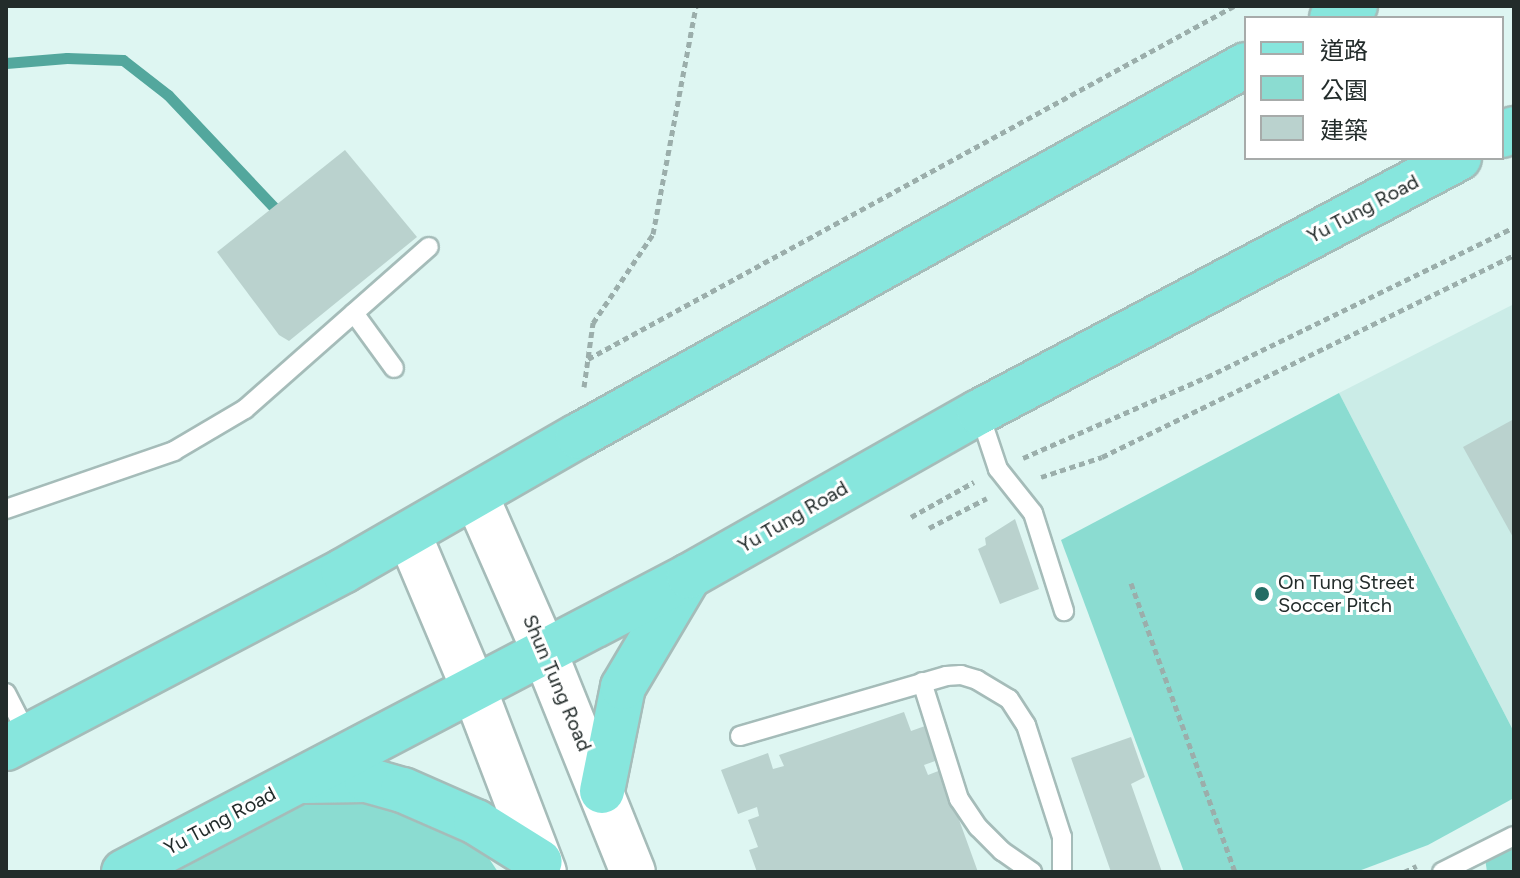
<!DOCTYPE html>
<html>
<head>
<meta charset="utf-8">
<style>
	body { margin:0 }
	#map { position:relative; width:1520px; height:878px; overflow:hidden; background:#def6f2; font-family:Figtree,"Noto Sans TC",sans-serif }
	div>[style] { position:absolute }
	.built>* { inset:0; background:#cbece7 }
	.green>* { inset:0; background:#8bdcd1 }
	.stream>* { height:11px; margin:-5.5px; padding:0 5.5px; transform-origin:5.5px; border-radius:5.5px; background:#53a79d }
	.building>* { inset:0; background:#bad2ce }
	.path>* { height:5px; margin-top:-2.5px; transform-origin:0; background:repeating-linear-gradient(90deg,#9baeab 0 6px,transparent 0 10px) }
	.roads { filter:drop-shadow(2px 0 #a5bcb9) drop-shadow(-2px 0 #a5bcb9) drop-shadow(0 2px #a5bcb9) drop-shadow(0 -2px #a5bcb9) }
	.service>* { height:18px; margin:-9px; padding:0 9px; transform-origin:9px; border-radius:9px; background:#fff }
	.secondary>* { height:44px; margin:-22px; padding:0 22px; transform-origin:22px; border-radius:22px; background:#fff }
	.primary>* { height:44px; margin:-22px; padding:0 22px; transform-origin:22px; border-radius:22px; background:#87e6dd }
	.dots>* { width:22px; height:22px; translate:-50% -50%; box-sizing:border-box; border:4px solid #fff; border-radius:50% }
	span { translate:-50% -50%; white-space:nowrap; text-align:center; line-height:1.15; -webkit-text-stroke:6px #fff; paint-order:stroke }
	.street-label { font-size:20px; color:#232c2b }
	.poi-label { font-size:20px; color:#232c2b }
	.left { translate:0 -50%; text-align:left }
	.frame { position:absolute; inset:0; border:8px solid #232c2b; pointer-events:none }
	.legend { position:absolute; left:1244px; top:16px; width:260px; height:144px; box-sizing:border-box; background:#fff; border:2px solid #a7abaa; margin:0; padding:10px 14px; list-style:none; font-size:24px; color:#232c2b }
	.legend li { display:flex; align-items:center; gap:16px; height:40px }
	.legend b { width:40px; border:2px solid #a7abaa }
</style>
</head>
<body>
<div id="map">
	<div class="built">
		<i style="clip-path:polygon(1514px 304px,1514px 732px,1339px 393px)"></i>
	</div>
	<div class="green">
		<i style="clip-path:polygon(1339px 393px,1514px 732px,1514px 798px,1428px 845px,1356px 872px,1184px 872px,1061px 540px)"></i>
		<i style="clip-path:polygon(349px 788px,455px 828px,488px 857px,498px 872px,153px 872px,286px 799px)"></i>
		<i style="clip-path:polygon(1514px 844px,1514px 872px,1487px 872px,1484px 851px)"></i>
	</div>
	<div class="stream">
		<i style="left:6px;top:63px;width:61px;rotate:-4.7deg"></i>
		<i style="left:67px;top:58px;width:56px;rotate:2deg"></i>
		<i style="left:123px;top:60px;width:57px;rotate:37.9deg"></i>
		<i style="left:168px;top:95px;width:165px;rotate:46.7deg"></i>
	</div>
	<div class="building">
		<i style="clip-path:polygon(345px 150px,417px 237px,289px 341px,279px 335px,217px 252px)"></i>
		<i style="clip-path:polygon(1514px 419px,1514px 539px,1463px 447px)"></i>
		<i style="clip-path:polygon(1015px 519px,1039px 589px,1000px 604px,978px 549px,986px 545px,985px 538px)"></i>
		<i style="clip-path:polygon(904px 712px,911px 731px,925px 726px,938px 760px,924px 765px,928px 775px,941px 770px,978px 872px,757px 872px,749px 850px,758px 847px,748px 820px,759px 816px,757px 807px,738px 814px,721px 770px,768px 753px,773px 769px,784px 766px,779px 755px)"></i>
		<i style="clip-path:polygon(1131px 737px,1145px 777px,1131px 784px,1162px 872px,1111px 872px,1071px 758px)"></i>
	</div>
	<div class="path">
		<i style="left:588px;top:359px;width:736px;rotate:-28.65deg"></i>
		<i style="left:584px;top:387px;width:65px;rotate:-82deg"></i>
		<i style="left:593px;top:323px;width:107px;rotate:-56deg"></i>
		<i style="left:653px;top:234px;width:232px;rotate:-79.3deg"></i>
		<i style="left:1023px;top:458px;width:201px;rotate:-23.8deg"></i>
		<i style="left:1207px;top:377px;width:342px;rotate:-26deg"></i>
		<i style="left:1041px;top:477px;width:64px;rotate:-18.2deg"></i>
		<i style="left:1102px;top:457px;width:459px;rotate:-26.1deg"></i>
		<i style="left:911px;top:517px;width:72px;rotate:-29.1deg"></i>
		<i style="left:929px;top:528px;width:65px;rotate:-27.3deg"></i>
		<i style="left:1131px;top:583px;width:307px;rotate:70.2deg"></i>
		<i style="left:1404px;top:872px;width:14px;rotate:-25deg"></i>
	</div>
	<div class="roads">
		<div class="service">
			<i style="left:354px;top:313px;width:68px;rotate:54deg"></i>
			<i style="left:979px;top:412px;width:60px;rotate:71.6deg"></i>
			<i style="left:998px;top:469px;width:56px;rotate:51.5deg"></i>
			<i style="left:1033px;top:513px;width:103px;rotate:72.4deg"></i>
			<i style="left:6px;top:509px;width:178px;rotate:-19deg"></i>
			<i style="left:174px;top:451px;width:82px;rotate:-30.6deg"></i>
			<i style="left:245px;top:409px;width:245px;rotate:-41.4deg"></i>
			<i style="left:922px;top:682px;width:123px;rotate:72.5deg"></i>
			<i style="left:959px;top:799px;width:34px;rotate:56deg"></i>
			<i style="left:978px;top:827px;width:34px;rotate:45deg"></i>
			<i style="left:1002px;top:851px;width:37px;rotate:35deg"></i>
			<i style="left:6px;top:693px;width:48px;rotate:62.9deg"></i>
			<i style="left:740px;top:736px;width:215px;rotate:-16.2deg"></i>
			<i style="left:946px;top:676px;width:15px;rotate:-4deg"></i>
			<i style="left:961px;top:675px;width:17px;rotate:17deg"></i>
			<i style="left:977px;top:680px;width:37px;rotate:31deg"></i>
			<i style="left:1009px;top:699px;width:31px;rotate:57deg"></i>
			<i style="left:1026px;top:725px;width:118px;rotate:72.2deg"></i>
			<i style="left:1062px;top:837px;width:35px;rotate:90deg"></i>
			<i style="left:1442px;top:872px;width:80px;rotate:-26.6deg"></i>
		</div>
		<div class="secondary">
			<i style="left:476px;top:496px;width:169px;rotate:66.3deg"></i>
			<i style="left:544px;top:651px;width:238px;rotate:68.1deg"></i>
			<i style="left:409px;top:535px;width:167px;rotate:67.1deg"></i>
			<i style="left:474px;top:689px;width:196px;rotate:69.1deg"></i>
		</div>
		<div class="primary">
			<i style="left:1332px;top:18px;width:26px;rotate:-28deg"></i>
			<i style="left:1502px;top:135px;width:13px;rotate:-27deg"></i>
			<i style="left:6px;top:748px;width:381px;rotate:-27.7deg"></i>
			<i style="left:343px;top:571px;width:271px;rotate:-29.9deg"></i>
			<i style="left:578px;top:436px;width:764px;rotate:-29.05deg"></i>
			<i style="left:304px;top:781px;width:63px;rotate:-0.9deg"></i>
			<i style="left:367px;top:780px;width:37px;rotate:16deg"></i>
			<i style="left:403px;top:790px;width:80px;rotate:23.7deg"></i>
			<i style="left:476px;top:822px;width:75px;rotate:32deg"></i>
			<i style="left:602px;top:791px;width:106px;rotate:-78.6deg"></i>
			<i style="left:623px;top:687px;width:129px;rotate:-59.3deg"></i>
			<i style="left:124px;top:872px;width:638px;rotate:-27.65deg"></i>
			<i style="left:689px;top:576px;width:333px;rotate:-29.5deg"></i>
			<i style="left:979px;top:412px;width:543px;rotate:-27.89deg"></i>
		</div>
	</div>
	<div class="dots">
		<i style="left:1262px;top:594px;background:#236c64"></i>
	</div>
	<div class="street-label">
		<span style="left:1363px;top:209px;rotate:-28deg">Yu Tung Road</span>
		<span style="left:793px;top:517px;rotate:-30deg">Yu Tung Road</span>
		<span style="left:557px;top:683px;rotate:67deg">Shun Tung Road</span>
		<span style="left:220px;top:821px;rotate:-28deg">Yu Tung Road</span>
	</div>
	<div class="poi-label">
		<span class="left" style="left:1278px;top:594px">On Tung Street<br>Soccer Pitch</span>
	</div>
	<div class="frame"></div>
	<ul class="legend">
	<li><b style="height:10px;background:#87e6dd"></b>道路</li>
	<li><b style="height:22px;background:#8bdcd1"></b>公園</li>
	<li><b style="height:22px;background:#bad2ce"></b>建築</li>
	</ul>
</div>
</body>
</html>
